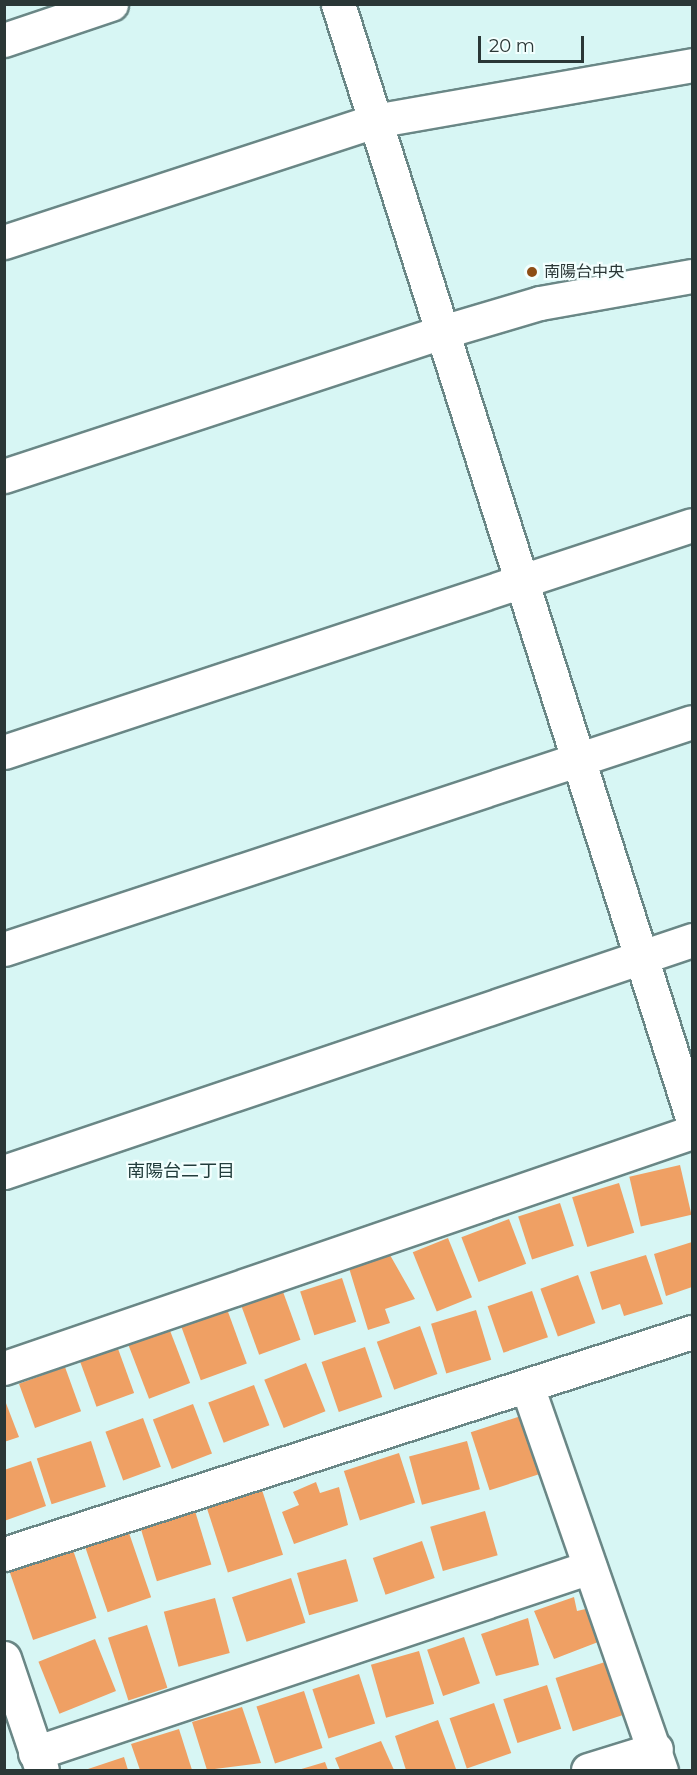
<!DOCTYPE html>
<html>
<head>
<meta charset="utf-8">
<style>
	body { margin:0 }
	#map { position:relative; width:697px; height:1775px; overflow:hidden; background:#d7f6f4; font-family:Montserrat,"Noto Sans JP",sans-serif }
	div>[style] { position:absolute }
	.building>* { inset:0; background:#efa064; transform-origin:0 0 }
	.roads { filter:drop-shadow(2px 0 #6a8786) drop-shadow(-2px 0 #6a8786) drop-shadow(0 2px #6a8786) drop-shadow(0 -2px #6a8786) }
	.minor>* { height:33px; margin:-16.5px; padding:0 16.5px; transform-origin:16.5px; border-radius:16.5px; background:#fff }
	.dots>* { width:16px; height:16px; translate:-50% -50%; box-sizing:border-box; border:3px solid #f2fffe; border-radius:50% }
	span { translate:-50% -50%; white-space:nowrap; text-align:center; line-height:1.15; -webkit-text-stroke:4.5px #f2fffe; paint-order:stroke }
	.poi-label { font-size:16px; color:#2a3736 }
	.left { translate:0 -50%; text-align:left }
	.neighbourhood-label { font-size:18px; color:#223d3c }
	.frame { position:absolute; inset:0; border:6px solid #2a3736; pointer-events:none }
	.scale { position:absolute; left:478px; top:36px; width:106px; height:27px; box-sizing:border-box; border:3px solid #2a3736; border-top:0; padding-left:8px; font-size:18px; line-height:21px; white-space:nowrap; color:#2a3736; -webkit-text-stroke:4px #f2fffe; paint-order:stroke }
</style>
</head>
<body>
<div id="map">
	<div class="building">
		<i style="left:680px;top:1165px;width:51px;height:52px;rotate:77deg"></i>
		<i style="left:619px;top:1183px;width:52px;height:49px;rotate:73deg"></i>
		<i style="left:560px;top:1203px;width:45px;height:44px;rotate:72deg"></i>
		<i style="left:509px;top:1219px;width:48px;height:51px;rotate:69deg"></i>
		<i style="left:448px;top:1238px;width:64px;height:38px;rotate:68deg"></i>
		<i style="clip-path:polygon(692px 1242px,692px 1287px,666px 1296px,654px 1254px)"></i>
		<i style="clip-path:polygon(390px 1255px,415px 1299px,385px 1309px,390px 1323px,368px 1330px,349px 1268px)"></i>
		<i style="clip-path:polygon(646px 1255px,663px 1304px,624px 1316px,620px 1304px,602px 1310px,590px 1272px)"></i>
		<i style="left:578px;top:1275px;width:51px;height:40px;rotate:70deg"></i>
		<i style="left:342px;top:1278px;width:46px;height:44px;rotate:72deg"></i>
		<i style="left:282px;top:1289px;width:54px;height:44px;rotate:70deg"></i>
		<i style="left:532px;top:1291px;width:49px;height:47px;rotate:71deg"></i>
		<i style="left:227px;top:1309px;width:58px;height:49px;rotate:70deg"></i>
		<i style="left:476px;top:1310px;width:52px;height:47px;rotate:73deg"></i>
		<i style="left:420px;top:1326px;width:51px;height:46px;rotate:70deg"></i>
		<i style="left:169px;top:1328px;width:59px;height:44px;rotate:69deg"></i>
		<i style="left:117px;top:1346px;width:50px;height:40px;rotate:70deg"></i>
		<i style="left:365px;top:1347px;width:53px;height:46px;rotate:71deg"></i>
		<i style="left:306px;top:1363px;width:52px;height:45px;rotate:68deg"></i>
		<i style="left:65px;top:1367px;width:47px;height:49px;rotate:70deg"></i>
		<i style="left:254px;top:1385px;width:43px;height:49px;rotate:69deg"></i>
		<i style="clip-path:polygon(4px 1398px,19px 1437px,4px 1442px)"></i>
		<i style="left:193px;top:1404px;width:53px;height:43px;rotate:69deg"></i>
		<i style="left:524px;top:1415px;width:61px;height:56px;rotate:72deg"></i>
		<i style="left:143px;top:1418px;width:52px;height:40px;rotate:70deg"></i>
		<i style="left:91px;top:1441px;width:48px;height:57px;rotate:72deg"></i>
		<i style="left:467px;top:1441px;width:50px;height:60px;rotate:75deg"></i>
		<i style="left:399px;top:1453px;width:52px;height:58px;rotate:72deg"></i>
		<i style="clip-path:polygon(31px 1461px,46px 1506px,4px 1521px,4px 1470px)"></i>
		<i style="clip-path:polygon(316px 1482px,320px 1493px,339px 1487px,348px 1525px,294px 1544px,282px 1512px,299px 1505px,293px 1492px)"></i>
		<i style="left:262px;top:1490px;width:68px;height:58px;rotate:72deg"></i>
		<i style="left:195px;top:1511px;width:56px;height:57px;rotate:73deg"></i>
		<i style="left:485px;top:1511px;width:46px;height:57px;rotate:74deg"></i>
		<i style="left:129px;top:1533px;width:68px;height:46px;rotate:71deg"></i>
		<i style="left:422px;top:1541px;width:39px;height:52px;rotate:71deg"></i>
		<i style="left:73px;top:1550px;width:72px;height:67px;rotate:71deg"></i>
		<i style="left:346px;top:1559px;width:44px;height:51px;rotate:74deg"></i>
		<i style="left:291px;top:1578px;width:47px;height:62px;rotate:72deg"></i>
		<i style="clip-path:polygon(574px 1597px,577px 1611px,594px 1607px,606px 1639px,554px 1659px,534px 1611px)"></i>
		<i style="left:215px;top:1598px;width:57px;height:53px;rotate:75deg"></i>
		<i style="clip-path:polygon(528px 1618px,539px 1665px,496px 1676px,481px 1634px)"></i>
		<i style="left:147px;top:1625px;width:66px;height:41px;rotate:72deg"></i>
		<i style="left:464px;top:1637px;width:49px;height:39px;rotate:71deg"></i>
		<i style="left:95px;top:1639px;width:56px;height:61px;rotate:68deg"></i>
		<i style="left:419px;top:1651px;width:55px;height:50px;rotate:74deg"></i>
		<i style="left:605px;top:1662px;width:56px;height:52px;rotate:72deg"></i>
		<i style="left:359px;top:1674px;width:52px;height:49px;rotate:72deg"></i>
		<i style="left:547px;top:1685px;width:46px;height:46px;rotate:72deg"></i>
		<i style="left:304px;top:1691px;width:60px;height:50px;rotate:72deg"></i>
		<i style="left:494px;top:1703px;width:53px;height:47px;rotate:71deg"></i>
		<i style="clip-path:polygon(242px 1707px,261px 1763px,207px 1770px,192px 1722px)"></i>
		<i style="clip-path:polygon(438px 1720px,456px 1769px,406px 1770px,395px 1736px)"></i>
		<i style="clip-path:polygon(179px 1729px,192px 1770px,140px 1770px,131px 1744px)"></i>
		<i style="clip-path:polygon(381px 1741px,394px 1770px,340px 1770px,335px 1758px)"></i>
		<i style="clip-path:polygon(124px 1757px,128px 1770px,85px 1770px)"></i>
		<i style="clip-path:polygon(325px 1762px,328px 1770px,298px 1770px)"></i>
	</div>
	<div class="roads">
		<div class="minor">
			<i style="left:338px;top:4px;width:1168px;rotate:72.36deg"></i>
			<i style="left:4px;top:40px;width:113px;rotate:-18.6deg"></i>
			<i style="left:4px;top:242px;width:390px;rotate:-18.1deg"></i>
			<i style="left:375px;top:121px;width:322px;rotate:-10deg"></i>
			<i style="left:4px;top:476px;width:461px;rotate:-18.2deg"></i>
			<i style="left:442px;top:332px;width:102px;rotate:-16.5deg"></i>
			<i style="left:540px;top:303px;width:154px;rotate:-10.1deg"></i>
			<i style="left:4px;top:752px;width:724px;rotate:-18.26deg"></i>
			<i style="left:4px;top:949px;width:724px;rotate:-18.26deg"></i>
			<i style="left:4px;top:1172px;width:726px;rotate:-18.63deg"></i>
			<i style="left:4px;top:1368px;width:727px;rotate:-18.93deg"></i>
			<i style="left:527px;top:1386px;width:407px;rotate:70.8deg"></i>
			<i style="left:4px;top:1554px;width:723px;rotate:-17.88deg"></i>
			<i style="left:4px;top:1658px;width:118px;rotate:71.3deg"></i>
			<i style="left:35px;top:1753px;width:585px;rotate:-18.53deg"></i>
			<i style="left:588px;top:1770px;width:71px;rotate:-17.2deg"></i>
		</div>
	</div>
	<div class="dots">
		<i style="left:532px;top:272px;background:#8e4e16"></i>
	</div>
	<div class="poi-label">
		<span class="left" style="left:544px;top:272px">南陽台中央</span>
	</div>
	<div class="neighbourhood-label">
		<span style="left:181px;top:1171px">南陽台二丁目</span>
	</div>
	<div class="frame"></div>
	<div class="scale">20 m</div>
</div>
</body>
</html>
